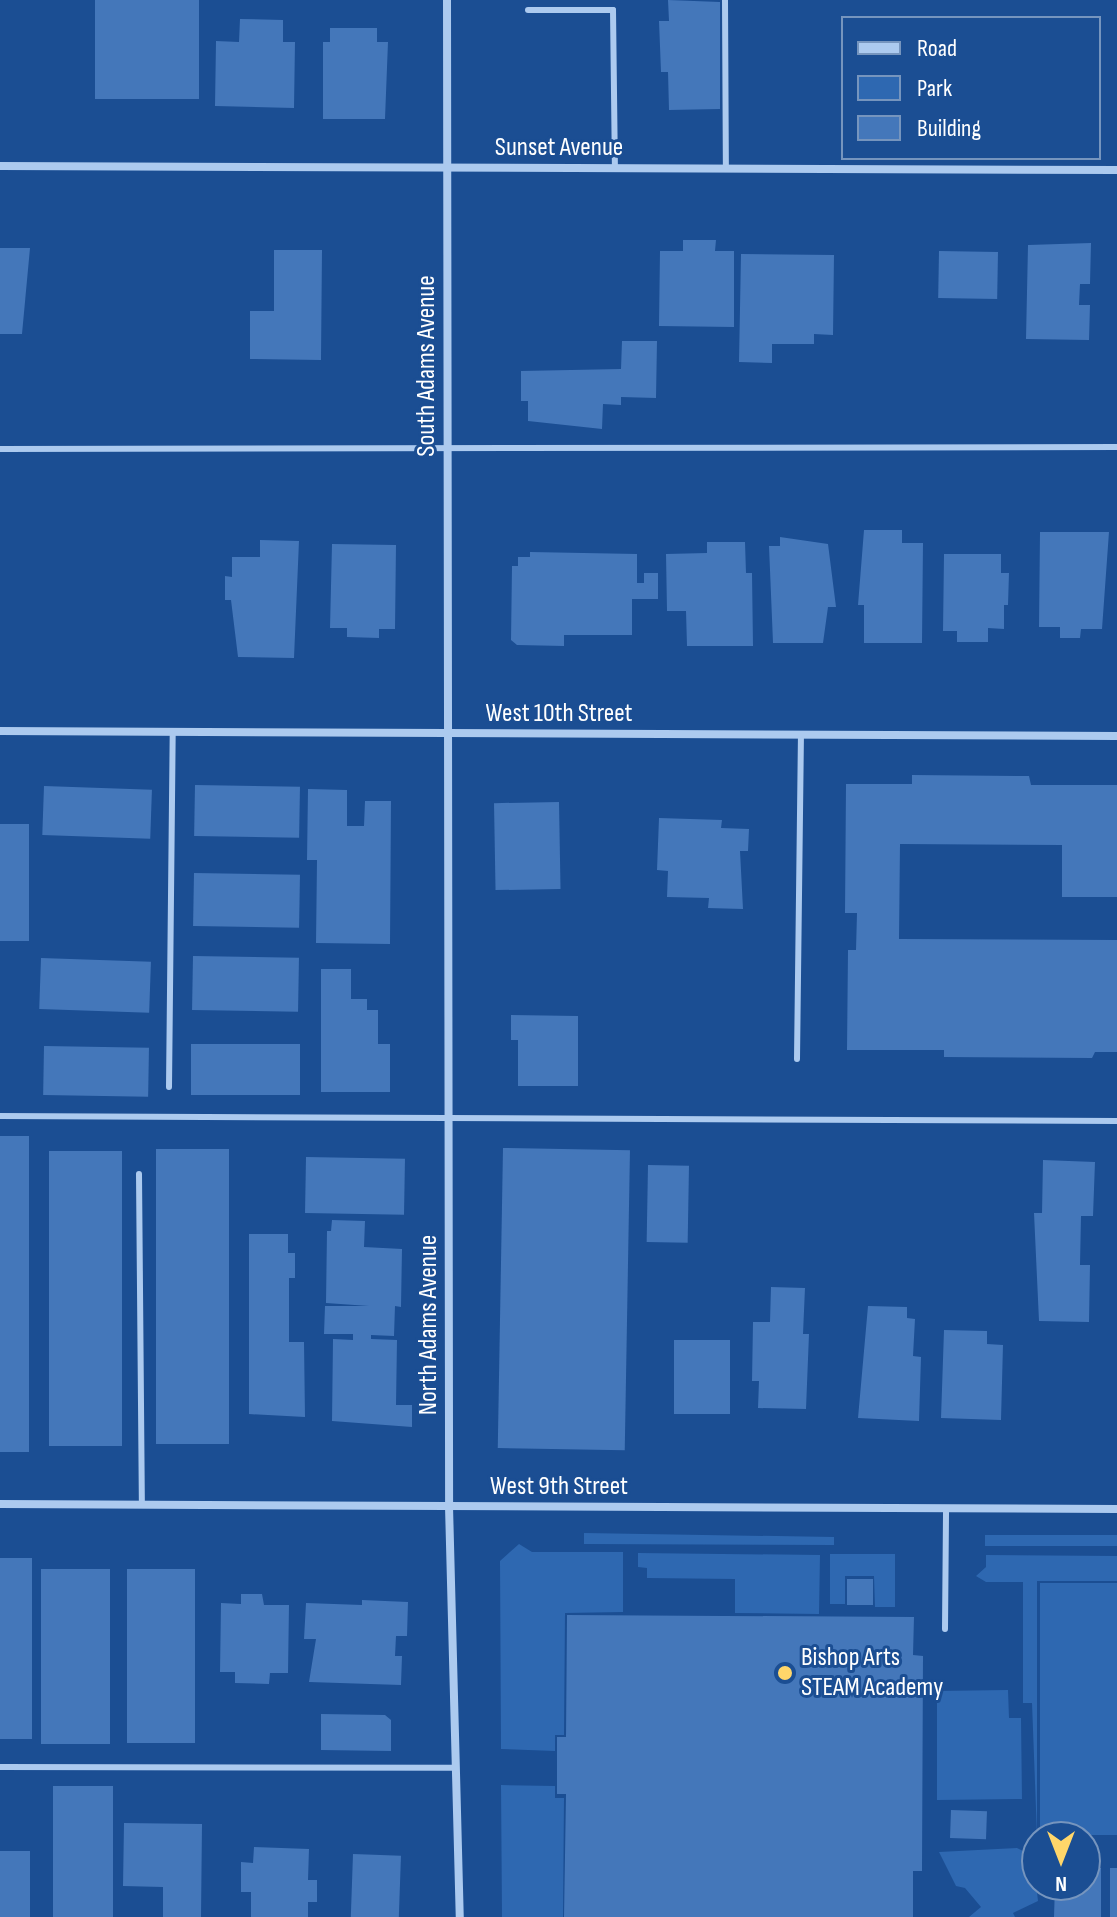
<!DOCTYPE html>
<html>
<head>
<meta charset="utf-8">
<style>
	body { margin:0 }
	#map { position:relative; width:1117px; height:1917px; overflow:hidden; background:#1b4e93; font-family:"Sofia Sans Condensed",sans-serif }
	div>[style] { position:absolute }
	.green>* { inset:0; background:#2e68b1; transform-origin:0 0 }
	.building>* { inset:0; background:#4477ba; transform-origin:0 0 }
	.lane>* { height:6px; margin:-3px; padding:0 3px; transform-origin:3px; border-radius:3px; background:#accaef }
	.street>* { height:8px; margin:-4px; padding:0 4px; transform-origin:4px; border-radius:4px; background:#accaef }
	.dots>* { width:22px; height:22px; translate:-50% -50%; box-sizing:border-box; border:4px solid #1b4e93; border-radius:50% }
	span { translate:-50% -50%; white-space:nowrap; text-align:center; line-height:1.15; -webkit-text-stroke:6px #1b4e93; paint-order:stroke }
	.street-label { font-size:26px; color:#fff }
	.poi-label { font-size:26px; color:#fff }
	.left { translate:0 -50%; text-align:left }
	.legend { position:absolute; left:841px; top:16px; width:260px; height:144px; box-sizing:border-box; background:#1b4e93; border:2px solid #7695be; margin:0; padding:10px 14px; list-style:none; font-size:24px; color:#fff }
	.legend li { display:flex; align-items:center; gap:16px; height:40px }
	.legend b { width:40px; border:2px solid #7695be }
	.north { position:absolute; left:1021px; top:1821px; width:80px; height:80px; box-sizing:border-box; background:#1b4e93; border:2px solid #7695be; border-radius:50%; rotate:180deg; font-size:22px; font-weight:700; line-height:32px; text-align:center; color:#fff }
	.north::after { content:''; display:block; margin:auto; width:28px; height:36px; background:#ffd66a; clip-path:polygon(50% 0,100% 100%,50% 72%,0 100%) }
</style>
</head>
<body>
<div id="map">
	<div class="green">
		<i style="clip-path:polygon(584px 1533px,834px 1537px,834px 1545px,584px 1544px)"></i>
		<i style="left:985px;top:1535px;width:132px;height:11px"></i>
		<i style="clip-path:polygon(519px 1544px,532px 1552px,623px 1552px,623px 1612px,565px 1613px,564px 1735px,555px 1735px,555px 1751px,501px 1749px,500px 1561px)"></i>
		<i style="clip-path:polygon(638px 1553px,820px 1555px,819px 1614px,735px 1613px,735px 1579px,647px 1578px,647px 1568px,638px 1567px)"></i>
		<i style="clip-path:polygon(830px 1554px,895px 1554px,895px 1607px,875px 1607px,874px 1576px,845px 1576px,845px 1604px,830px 1604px)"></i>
		<i style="clip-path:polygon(986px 1555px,1117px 1556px,1117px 1581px,1037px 1581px,1037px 1836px,1032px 1703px,1023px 1703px,1023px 1582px,986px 1582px,976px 1576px,986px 1567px)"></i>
		<i style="left:1040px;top:1583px;width:77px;height:252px"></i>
		<i style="clip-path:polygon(1008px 1690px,1009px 1718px,1021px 1718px,1022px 1799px,937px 1800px,937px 1691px)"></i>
		<i style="clip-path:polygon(501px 1785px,555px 1786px,555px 1798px,564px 1798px,563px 1917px,502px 1917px)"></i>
		<i style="clip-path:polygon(1017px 1848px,1033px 1856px,1038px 1901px,1013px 1913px,1015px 1917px,969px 1917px,981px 1907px,965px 1888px,956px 1886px,939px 1852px)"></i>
	</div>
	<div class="building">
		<i style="left:95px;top:0;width:104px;height:99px"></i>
		<i style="clip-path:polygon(668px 0,720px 2px,720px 109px,669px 110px,668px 72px,661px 72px,659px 21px,669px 21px)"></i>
		<i style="clip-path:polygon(240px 19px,283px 20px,283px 42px,295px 42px,294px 108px,215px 106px,216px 41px,239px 42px)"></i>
		<i style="clip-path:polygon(330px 28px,377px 28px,377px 42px,388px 42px,385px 119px,323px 119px,323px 42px,330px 42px)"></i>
		<i style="clip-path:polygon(683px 240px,716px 240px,715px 251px,734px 251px,734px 327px,659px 326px,660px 251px,683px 251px)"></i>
		<i style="clip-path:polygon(1091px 243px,1090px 284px,1080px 284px,1079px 305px,1090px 305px,1089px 340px,1026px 339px,1028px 245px)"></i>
		<i style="clip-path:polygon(0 248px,30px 248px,22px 334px,0 334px)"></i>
		<i style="clip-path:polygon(274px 250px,322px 250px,321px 360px,250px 359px,250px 311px,274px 311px)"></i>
		<i style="left:939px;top:251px;width:59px;height:47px;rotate:1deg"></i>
		<i style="clip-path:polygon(741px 254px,834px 255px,833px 335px,814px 334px,814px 344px,772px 344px,772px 363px,739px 362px)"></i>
		<i style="clip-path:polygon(622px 341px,657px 341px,656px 398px,621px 397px,621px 405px,603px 404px,602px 429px,528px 421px,528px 401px,521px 401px,521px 371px,621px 369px)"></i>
		<i style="clip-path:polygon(864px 530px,902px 530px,902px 543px,923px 543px,922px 643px,864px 643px,864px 605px,858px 605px)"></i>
		<i style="clip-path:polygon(1040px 532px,1109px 532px,1102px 629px,1081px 629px,1080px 638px,1060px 638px,1060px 627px,1039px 627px)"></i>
		<i style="clip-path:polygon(780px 537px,828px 544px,836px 607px,828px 607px,823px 643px,773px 643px,769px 546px,780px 546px)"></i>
		<i style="clip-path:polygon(260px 540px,299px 541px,294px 658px,238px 657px,231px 600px,225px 600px,225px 576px,232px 577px,232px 557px,260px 557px)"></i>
		<i style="clip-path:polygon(707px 542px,745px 542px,746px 573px,752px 573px,753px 646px,687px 646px,686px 611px,667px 611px,666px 554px,707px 553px)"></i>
		<i style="clip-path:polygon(332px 544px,396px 545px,395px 629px,379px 629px,379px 638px,347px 637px,347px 628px,330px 628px)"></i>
		<i style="clip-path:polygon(530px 552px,637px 554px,637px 583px,644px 583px,644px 573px,658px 573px,658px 599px,632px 599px,632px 635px,564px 635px,564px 646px,517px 645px,511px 640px,512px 566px,518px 566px,518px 557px,530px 557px)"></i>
		<i style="clip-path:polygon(944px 554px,1001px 554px,1001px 573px,1009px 573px,1008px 605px,1004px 605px,1004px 629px,988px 628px,988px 642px,957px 642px,957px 631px,943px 631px)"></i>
		<i style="clip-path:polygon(912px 775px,1029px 776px,1031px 785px,1117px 785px,1117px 897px,1062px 897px,1062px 845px,900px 844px,899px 939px,1117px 940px,1117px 1052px,1095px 1052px,1092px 1058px,944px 1057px,944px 1050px,847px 1050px,848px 950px,856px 950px,857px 913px,845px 913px,846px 784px,912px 784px)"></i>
		<i style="left:195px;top:785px;width:105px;height:51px;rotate:1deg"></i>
		<i style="left:44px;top:786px;width:108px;height:49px;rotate:2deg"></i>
		<i style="clip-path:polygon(308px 789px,347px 790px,347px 826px,364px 826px,365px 801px,391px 801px,390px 944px,316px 943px,317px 860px,307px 860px)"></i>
		<i style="left:559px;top:802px;width:87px;height:65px;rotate:89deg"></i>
		<i style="clip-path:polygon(659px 818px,722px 820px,721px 828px,749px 829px,748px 851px,740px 851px,743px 909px,708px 908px,709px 898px,667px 897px,668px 871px,657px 870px)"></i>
		<i style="left:29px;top:824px;width:117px;height:29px;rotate:90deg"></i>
		<i style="left:194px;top:873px;width:106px;height:53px;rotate:1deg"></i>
		<i style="left:193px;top:956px;width:106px;height:54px;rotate:1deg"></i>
		<i style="left:41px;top:958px;width:110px;height:51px;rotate:2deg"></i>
		<i style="clip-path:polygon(321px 969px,351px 969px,351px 999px,367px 999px,367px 1010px,378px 1010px,378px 1044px,390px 1044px,390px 1092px,321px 1092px)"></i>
		<i style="clip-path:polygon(511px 1015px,578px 1016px,578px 1086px,518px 1086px,518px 1040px,511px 1040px)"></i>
		<i style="left:191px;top:1044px;width:109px;height:51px"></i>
		<i style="left:44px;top:1046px;width:105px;height:49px;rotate:1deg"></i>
		<i style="left:0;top:1136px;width:29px;height:316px"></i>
		<i style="left:503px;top:1148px;width:127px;height:300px;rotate:1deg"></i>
		<i style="left:156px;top:1149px;width:73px;height:295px"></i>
		<i style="left:49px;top:1151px;width:73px;height:295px"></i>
		<i style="left:306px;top:1157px;width:99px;height:56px;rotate:1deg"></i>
		<i style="clip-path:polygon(1043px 1160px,1095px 1162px,1093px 1216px,1081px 1216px,1080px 1265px,1090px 1265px,1089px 1322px,1039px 1321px,1034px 1213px,1042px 1213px)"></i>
		<i style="left:648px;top:1165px;width:41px;height:77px;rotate:1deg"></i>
		<i style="clip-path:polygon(332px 1220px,365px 1221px,364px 1247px,402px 1249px,401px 1307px,395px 1306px,394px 1336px,371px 1335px,371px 1339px,397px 1340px,396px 1405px,412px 1405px,412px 1427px,332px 1421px,333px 1339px,353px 1340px,353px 1334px,324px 1334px,325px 1306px,369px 1306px,326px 1303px,327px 1231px,331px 1231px)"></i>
		<i style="clip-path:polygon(249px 1234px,288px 1234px,288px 1253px,295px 1253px,295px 1278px,289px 1278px,289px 1342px,304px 1342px,305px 1417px,249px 1414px)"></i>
		<i style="clip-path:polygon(771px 1287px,805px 1288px,803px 1334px,809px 1334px,806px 1409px,758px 1408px,759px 1381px,752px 1381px,753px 1322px,770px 1322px)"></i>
		<i style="clip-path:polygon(868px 1306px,907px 1307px,907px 1318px,915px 1319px,913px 1356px,921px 1357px,919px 1421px,858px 1418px)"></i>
		<i style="clip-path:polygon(944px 1330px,987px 1331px,987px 1344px,1003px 1345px,1001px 1420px,941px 1418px)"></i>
		<i style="left:674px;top:1340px;width:56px;height:74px"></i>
		<i style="left:0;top:1558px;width:32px;height:181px"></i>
		<i style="left:41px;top:1569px;width:69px;height:175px"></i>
		<i style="left:127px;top:1569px;width:68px;height:174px"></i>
		<i style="left:847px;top:1579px;width:26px;height:26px"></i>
		<i style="clip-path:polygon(241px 1594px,262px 1594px,264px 1605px,289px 1605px,288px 1673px,270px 1673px,269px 1684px,235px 1683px,235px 1672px,220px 1672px,221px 1603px,241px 1604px)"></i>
		<i style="clip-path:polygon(362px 1600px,408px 1602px,407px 1636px,396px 1636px,395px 1656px,402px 1656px,401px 1685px,309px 1682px,316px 1639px,304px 1639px,306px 1603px,362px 1605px)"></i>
		<i style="clip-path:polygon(567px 1615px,914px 1617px,913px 1655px,923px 1656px,922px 1871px,913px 1871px,913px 1917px,564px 1917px,566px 1794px,557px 1794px,557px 1737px,566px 1737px)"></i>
		<i style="clip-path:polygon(321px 1714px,385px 1715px,391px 1720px,391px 1751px,321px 1750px)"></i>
		<i style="left:113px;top:1786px;width:131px;height:60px;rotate:90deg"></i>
		<i style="left:951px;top:1810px;width:36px;height:28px;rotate:2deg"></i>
		<i style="clip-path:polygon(124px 1823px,202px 1824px,201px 1917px,163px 1917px,163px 1887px,123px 1886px)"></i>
		<i style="clip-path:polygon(254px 1847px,309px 1849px,308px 1880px,317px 1880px,317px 1902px,308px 1902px,308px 1917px,251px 1917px,251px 1892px,241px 1892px,241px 1862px,253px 1863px)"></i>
		<i style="left:0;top:1851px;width:30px;height:66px"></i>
		<i style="left:353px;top:1854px;width:48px;height:63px;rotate:2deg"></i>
		<i style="clip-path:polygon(1085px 1868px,1101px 1868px,1101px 1917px,1054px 1917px,1055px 1885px,1085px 1885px)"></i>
		<i style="left:1110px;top:1868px;width:7px;height:49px"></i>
	</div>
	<div class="lane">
		<i style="left:725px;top:0;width:168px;rotate:89.7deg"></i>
		<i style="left:528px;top:10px;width:85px"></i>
		<i style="left:613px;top:10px;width:158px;rotate:89.3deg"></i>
		<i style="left:0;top:449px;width:1117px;rotate:-0.1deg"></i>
		<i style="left:797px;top:1059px;width:324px;rotate:-89.3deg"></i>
		<i style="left:169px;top:1087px;width:354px;rotate:-89.4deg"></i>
		<i style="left:0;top:1116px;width:1117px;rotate:0.26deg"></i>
		<i style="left:139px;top:1174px;width:330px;rotate:89.5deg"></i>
		<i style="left:945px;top:1629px;width:120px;rotate:-89.5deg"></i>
		<i style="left:0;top:1767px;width:456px;rotate:0.1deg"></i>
	</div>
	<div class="street">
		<i style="left:447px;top:0;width:1506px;rotate:89.92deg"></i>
		<i style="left:449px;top:1506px;width:411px;rotate:88.5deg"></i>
		<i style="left:0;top:166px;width:1117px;rotate:0.21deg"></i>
		<i style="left:0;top:731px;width:1117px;rotate:0.26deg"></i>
		<i style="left:0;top:1504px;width:1117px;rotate:0.26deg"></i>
	</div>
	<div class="dots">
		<i style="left:785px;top:1673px;background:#ffd66a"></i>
	</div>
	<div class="street-label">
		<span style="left:559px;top:148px">Sunset Avenue</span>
		<span style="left:427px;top:366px;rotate:-90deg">South Adams Avenue</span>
		<span style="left:559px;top:714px">West 10th Street</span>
		<span style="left:429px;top:1325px;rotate:-90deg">North Adams Avenue</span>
		<span style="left:559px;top:1487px">West 9th Street</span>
	</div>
	<div class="poi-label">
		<span class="left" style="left:801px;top:1673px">Bishop Arts<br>STEAM Academy</span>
	</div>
	<ul class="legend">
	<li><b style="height:10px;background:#accaef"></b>Road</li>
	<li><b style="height:22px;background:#2e68b1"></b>Park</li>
	<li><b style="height:22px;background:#4477ba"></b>Building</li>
	</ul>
	<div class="north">N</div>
</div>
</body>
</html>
